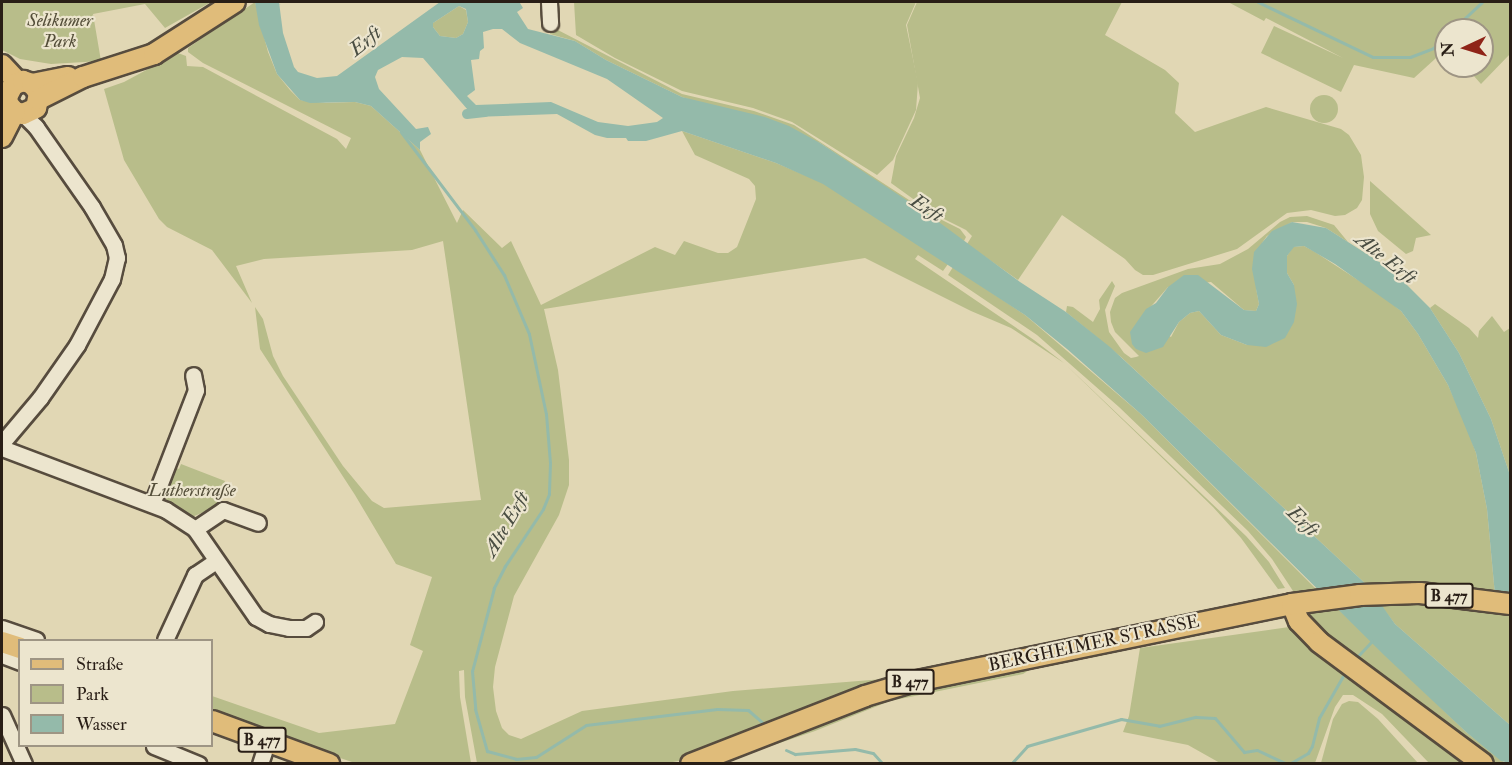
<!DOCTYPE html>
<html>
<head>
<meta charset="utf-8">
<style>
	body { margin:0 }
	#map { position:relative; width:1512px; height:765px; overflow:hidden; background:#e1d7b4; font-family:"IM FELL Double Pica",serif }
	div>[style] { position:absolute }
	.green>* { inset:0; background:#b8bd8a }
	.round { border-radius:50% }
	.water>* { inset:0; background:#94baaa }
	.stream>* { height:3px; margin:-1.5px; padding:0 1.5px; transform-origin:1.5px; border-radius:1.5px; background:#94baaa }
	.canal>* { height:10px; margin:-5px; padding:0 5px; transform-origin:5px; border-radius:5px; background:#94baaa }
	.roads { filter:drop-shadow(2px 0 #574c3e) drop-shadow(-2px 0 #574c3e) drop-shadow(0 2px #574c3e) drop-shadow(0 -2px #574c3e) }
	.minor>* { height:15px; margin:-7.5px; padding:0 7.5px; transform-origin:7.5px; border-radius:7.5px; background:#ece5ce }
	.major>* { height:20px; margin:-10px; padding:0 10px; transform-origin:10px; border-radius:10px; background:#e0bc7a }
	span { translate:-50% -50%; white-space:nowrap; text-align:center; line-height:1.15; -webkit-text-stroke:4.5px #ece5ce; paint-order:stroke }
	.shield-label span { padding:2px 4px; background:#ece5ce; border:2px solid; border-radius:4px; -webkit-text-stroke-width:0 }
	.shield-label { font-size:16px; color:#291e16; font-weight:700 }
	.park-label { font-size:18px; color:#544e39; font-style:italic }
	.street-label { font-size:18px; color:#291e16 }
	.water-label { font-size:20px; color:#494d42; font-style:italic }
	.frame { position:absolute; inset:0; border:3px solid #291e16; pointer-events:none }
	.legend { position:absolute; left:18px; top:639px; width:195px; height:108px; box-sizing:border-box; background:#ece5ce; border:2px solid #9e9584; margin:0; padding:8px 10px; list-style:none; font-size:18px; color:#291e16 }
	.legend li { display:flex; align-items:center; gap:12px; height:30px }
	.legend b { width:30px; border:2px solid #9e9584 }
	.north { position:absolute; left:1434px; top:18px; width:60px; height:60px; box-sizing:border-box; background:#ece5ce; border:2px solid #9e9584; border-radius:50%; rotate:266deg; font-size:16px; font-weight:700; line-height:24px; text-align:center; color:#291e16 }
	.north::after { content:''; display:block; margin:auto; width:21px; height:27px; background:#8f2418; clip-path:polygon(50% 0,100% 100%,50% 72%,0 100%) }
</style>
</head>
<body>
<div id="map">
	<div class="green">
		<i style="clip-path:polygon(2px 2px,211px 2px,165px 28px,145px 4px,93px 14px,101px 61px,51px 64px,20px 59px,2px 50px)"></i>
		<i style="clip-path:polygon(255px 2px,268px 52px,277px 74px,290px 90px,300px 100px,326px 103px,355px 102px,371px 106px,420px 150px,457px 223px,463px 210px,502px 248px,511px 241px,541px 305px,655px 247px,675px 255px,684px 241px,718px 253px,728px 253px,737px 247px,756px 199px,755px 186px,749px 179px,695px 155px,682px 131px,776px 163px,823px 183px,948px 264px,943px 271px,918px 255px,915px 259px,1034px 340px,1064px 363px,1246px 536px,1269px 562px,1285px 588px,1278px 589px,1241px 538px,1213px 507px,1064px 363px,1011px 328px,971px 311px,865px 258px,544px 309px,558px 370px,569px 460px,569px 485px,559px 515px,514px 596px,495px 667px,493px 687px,496px 711px,502px 728px,509px 735px,521px 739px,582px 711px,733px 691px,896px 678px,690px 759px,667px 763px,477px 763px,465px 697px,464px 670px,459px 671px,460px 697px,471px 763px,355px 763px,212px 715px,212px 696px,319px 733px,395px 724px,423px 651px,410px 645px,432px 577px,396px 564px,355px 495px,260px 349px,255px 307px,263px 319px,273px 356px,283px 376px,343px 466px,372px 501px,384px 508px,481px 500px,443px 241px,412px 250px,264px 259px,236px 266px,252px 303px,212px 250px,167px 227px,159px 219px,124px 160px,104px 89px,124px 82px,178px 53px,186px 56px,187px 66px,203px 67px,337px 139px,346px 149px,351px 138px,203px 63px,188px 52px,188px 48px,198px 41px)"></i>
		<i style="clip-path:polygon(574px 2px,916px 2px,906px 25px,918px 83px,916px 110px,893px 160px,877px 175px,792px 122px,753px 108px,682px 91px,615px 58px,576px 35px)"></i>
		<i style="clip-path:polygon(917px 2px,1122px 2px,1105px 35px,1165px 70px,1179px 83px,1175px 113px,1195px 132px,1266px 107px,1341px 129px,1349px 135px,1361px 155px,1364px 177px,1362px 200px,1357px 208px,1345px 215px,1335px 216px,1311px 210px,1287px 213px,1237px 249px,1153px 275px,1143px 275px,1135px 270px,1125px 259px,1062px 215px,1018px 280px,967px 244px,972px 236px,966px 230px,934px 214px,891px 183px,896px 156px,914px 118px,920px 98px,907px 25px)"></i>
		<i style="clip-path:polygon(1228px 2px,1510px 2px,1510px 54px,1481px 84px,1465px 66px,1482px 66px,1482px 30px,1446px 30px,1446px 49px,1414px 78px,1354px 65px,1341px 92px,1261px 53px,1274px 26px,1343px 58px,1266px 18px,1264px 21px)"></i>
		<i style="clip-path:polygon(459px 6px,466px 10px,468px 22px,463px 34px,456px 38px,440px 36px,433px 27px,433px 23px)"></i>
		<i style="clip-path:polygon(552px 27px,682px 94px,754px 111px,794px 125px,932px 215px,960px 229px,966px 237px,964px 241px,820px 143px,682px 97px,606px 60px,575px 41px,550px 34px)"></i>
		<i class="round" style="left:1310px;top:95px;width:28px;height:28px"></i>
		<i style="clip-path:polygon(1370px 181px,1431px 235px,1416px 238px,1413px 251px,1406px 254px,1378px 231px,1370px 214px)"></i>
		<i style="clip-path:polygon(1307px 216px,1334px 225px,1348px 242px,1326px 228px,1307px 222px,1292px 222px,1267px 236px,1262px 243px,1256px 288px,1259px 304px,1256px 311px,1244px 310px,1211px 282px,1168px 287px,1140px 319px,1171px 337px,1179px 322px,1190px 313px,1199px 311px,1221px 335px,1247px 345px,1294px 285px,1287px 273px,1287px 256px,1293px 247px,1304px 246px,1315px 252px,1381px 295px,1401px 311px,1418px 334px,1448px 385px,1466px 425px,1476px 453px,1487px 509px,1495px 595px,1368px 586px,1121px 357px,1066px 312px,1067px 306px,1073px 307px,1093px 322px,1100px 309px,1099px 300px,1112px 281px,1115px 286px,1105px 310px,1109px 332px,1124px 353px,1131px 358px,1136px 357px,1139px 356px,1115px 332px,1111px 322px,1110px 312px,1115px 298px,1122px 293px,1188px 269px,1220px 264px,1248px 249px,1280px 222px,1290px 217px)"></i>
		<i style="clip-path:polygon(953px 267px,1025px 315px,1142px 415px,1317px 590px,1295px 594px,1272px 559px,1248px 531px,1119px 407px,1037px 335px,948px 275px)"></i>
		<i style="clip-path:polygon(1435px 304px,1469px 328px,1478px 338px,1479px 331px,1492px 316px,1504px 332px,1510px 328px,1510px 475px,1491px 419px,1459px 353px,1430px 308px)"></i>
		<i style="clip-path:polygon(181px 464px,225px 481px,216px 507px,192px 517px,166px 501px,165px 489px,174px 467px,179px 469px)"></i>
		<i style="clip-path:polygon(1376px 599px,1510px 610px,1510px 725px,1395px 624px)"></i>
		<i style="clip-path:polygon(1334px 605px,1466px 732px,1505px 763px,1492px 763px,1355px 665px,1307px 618px,1309px 610px)"></i>
		<i style="clip-path:polygon(1296px 626px,1477px 763px,1429px 763px,1382px 714px,1353px 695px,1343px 695px,1335px 707px,1315px 763px,1220px 763px,1188px 745px,1123px 732px,1129px 716px,1140px 648px)"></i>
		<i style="clip-path:polygon(1037px 665px,1023px 674px,890px 701px,815px 731px,762px 749px,760px 745px,866px 700px)"></i>
		<i style="clip-path:polygon(1349px 701px,1358px 702px,1378px 719px,1418px 763px,1321px 763px,1333px 719px,1342px 704px)"></i>
	</div>
	<div class="water">
		<i style="clip-path:polygon(evenodd,255px 2px,279px 2px,283px 33px,294px 67px,298px 72px,317px 78px,337px 76px,440px 2px,523px 2px,520px 3px,523px 8px,517px 12px,528px 29px,575px 41px,606px 60px,682px 97px,765px 117px,789px 126px,820px 143px,932px 217px,1020px 282px,1066px 312px,1110px 347px,1368px 586px,1395px 624px,1510px 725px,1510px 763px,1501px 761px,1466px 732px,1384px 655px,1142px 415px,1067px 349px,1025px 315px,823px 184px,776px 163px,682px 131px,646px 141px,628px 141px,626px 138px,607px 138px,595px 135px,557px 114px,474px 117px,423px 58px,402px 57px,378px 70px,375px 77px,379px 89px,416px 129px,428px 127px,431px 134px,420px 142px,420px 150px,371px 106px,355px 102px,310px 103px,300px 100px,277px 74px,259px 25px,255px 2px,459px 6px,466px 9px,468px 22px,463px 34px,456px 38px,440px 36px,433px 27px,433px 23px,459px 6px,255px 2px,493px 29px,502px 29px,520px 43px,607px 79px,663px 118px,657px 122px,628px 126px,598px 122px,551px 102px,476px 105px,467px 96px,475px 90px,471px 60px,479px 59px,480px 51px,484px 48px,483px 32px,493px 29px)"></i>
		<i style="clip-path:polygon(1292px 222px,1326px 228px,1392px 270px,1430px 308px,1459px 353px,1491px 419px,1510px 475px,1510px 595px,1495px 595px,1487px 509px,1476px 453px,1448px 385px,1418px 334px,1401px 311px,1335px 264px,1304px 246px,1294px 247px,1287px 256px,1287px 273px,1294px 285px,1297px 304px,1294px 322px,1285px 338px,1266px 347px,1247px 345px,1221px 335px,1199px 311px,1190px 313px,1179px 322px,1163px 347px,1146px 353px,1136px 349px,1132px 344px,1130px 332px,1146px 309px,1156px 303px,1168px 287px,1184px 275px,1198px 275px,1244px 310px,1256px 311px,1259px 304px,1252px 269px,1254px 252px,1272px 231px)"></i>
	</div>
	<div class="stream">
		<i style="left:1258px;top:2px;width:127px;rotate:25.6deg"></i>
		<i style="left:1373px;top:57px;width:37px"></i>
		<i style="left:1410px;top:57px;width:25px;rotate:-21deg"></i>
		<i style="left:1433px;top:48px;width:18px;rotate:-43deg"></i>
		<i style="left:1452px;top:30px;width:41px;rotate:-43deg"></i>
		<i style="left:401px;top:132px;width:123px;rotate:52.9deg"></i>
		<i style="left:475px;top:230px;width:54px;rotate:57.2deg"></i>
		<i style="left:504px;top:275px;width:64px;rotate:67deg"></i>
		<i style="left:529px;top:334px;width:82px;rotate:78deg"></i>
		<i style="left:546px;top:414px;width:49px;rotate:85.3deg"></i>
		<i style="left:550px;top:463px;width:31px;rotate:92deg"></i>
		<i style="left:549px;top:494px;width:16px;rotate:112deg"></i>
		<i style="left:543px;top:509px;width:69px;rotate:123.7deg"></i>
		<i style="left:505px;top:566px;width:25px;rotate:117deg"></i>
		<i style="left:494px;top:588px;width:86px;rotate:104.8deg"></i>
		<i style="left:472px;top:671px;width:38px;rotate:85deg"></i>
		<i style="left:475px;top:709px;width:44px;rotate:74.1deg"></i>
		<i style="left:487px;top:751px;width:30px;rotate:15deg"></i>
		<i style="left:516px;top:759px;width:20px;rotate:-6deg"></i>
		<i style="left:536px;top:757px;width:59px;rotate:-32.6deg"></i>
		<i style="left:586px;top:725px;width:132px;rotate:-7deg"></i>
		<i style="left:717px;top:709px;width:31px;rotate:2deg"></i>
		<i style="left:748px;top:710px;width:20px;rotate:41deg"></i>
		<i style="left:1357px;top:657px;width:22px;rotate:-47deg"></i>
		<i style="left:786px;top:750px;width:10px;rotate:24deg"></i>
		<i style="left:795px;top:754px;width:60px;rotate:-4.8deg"></i>
		<i style="left:855px;top:749px;width:18px;rotate:13deg"></i>
		<i style="left:873px;top:753px;width:15px;rotate:48deg"></i>
		<i style="left:1011px;top:764px;width:24px;rotate:-48deg"></i>
		<i style="left:1027px;top:746px;width:98px;rotate:-16deg"></i>
		<i style="left:1121px;top:719px;width:39px;rotate:10deg"></i>
		<i style="left:1159px;top:726px;width:38px;rotate:-14deg"></i>
		<i style="left:1196px;top:717px;width:19px;rotate:3deg"></i>
		<i style="left:1215px;top:718px;width:45px;rotate:49.5deg"></i>
		<i style="left:1244px;top:752px;width:13px;rotate:-9deg"></i>
		<i style="left:1257px;top:750px;width:33px;rotate:25deg"></i>
		<i style="left:1289px;top:764px;width:22px;rotate:-30deg"></i>
		<i style="left:1308px;top:753px;width:8px;rotate:-60deg"></i>
		<i style="left:1312px;top:746px;width:29px;rotate:-76deg"></i>
		<i style="left:1319px;top:718px;width:48px;rotate:-60.3deg"></i>
	</div>
	<div class="canal">
		<i style="left:467px;top:114px;width:18px;rotate:-6deg"></i>
	</div>
	<div class="roads">
		<div class="minor">
			<i style="left:549px;top:2px;width:21px;rotate:87deg"></i>
			<i style="left:2px;top:443px;width:59px;rotate:-49.8deg"></i>
			<i style="left:40px;top:398px;width:65px;rotate:-55.1deg"></i>
			<i style="left:77px;top:345px;width:75px;rotate:-62.1deg"></i>
			<i style="left:112px;top:279px;width:22px;rotate:-77deg"></i>
			<i style="left:117px;top:258px;width:13px;rotate:-103deg"></i>
			<i style="left:114px;top:245px;width:44px;rotate:-120.1deg"></i>
			<i style="left:92px;top:207px;width:98px;rotate:-125deg"></i>
			<i style="left:36px;top:127px;width:18px;rotate:-135deg"></i>
			<i style="left:2px;top:448px;width:175px;rotate:20.7deg"></i>
			<i style="left:166px;top:510px;width:35px;rotate:33deg"></i>
			<i style="left:195px;top:529px;width:107px;rotate:55.3deg"></i>
			<i style="left:256px;top:617px;width:15px;rotate:28deg"></i>
			<i style="left:269px;top:624px;width:20px;rotate:11deg"></i>
			<i style="left:289px;top:628px;width:17px"></i>
			<i style="left:306px;top:628px;width:11px;rotate:-34deg"></i>
			<i style="left:152px;top:504px;width:122px;rotate:-68.9deg"></i>
			<i style="left:196px;top:390px;width:15px;rotate:-101deg"></i>
			<i style="left:195px;top:529px;width:34px;rotate:-34deg"></i>
			<i style="left:223px;top:510px;width:37px;rotate:20deg"></i>
			<i style="left:2px;top:628px;width:36px;rotate:19deg"></i>
			<i style="left:165px;top:640px;width:72px;rotate:-65.2deg"></i>
			<i style="left:195px;top:575px;width:25px;rotate:-34deg"></i>
			<i style="left:2px;top:655px;width:19px;rotate:21deg"></i>
			<i style="left:2px;top:715px;width:54px;rotate:65.8deg"></i>
			<i style="left:154px;top:746px;width:48px;rotate:22.2deg"></i>
			<i style="left:260px;top:764px;width:23px;rotate:-72deg"></i>
		</div>
		<div class="major">
			<i style="left:2px;top:65px;width:23px;rotate:47deg"></i>
			<i style="left:32px;top:84px;width:11px;rotate:52deg"></i>
			<i style="left:39px;top:93px;width:15px;rotate:101deg"></i>
			<i style="left:36px;top:108px;width:14px;rotate:155deg"></i>
			<i style="left:23px;top:114px;width:8px;rotate:-166deg"></i>
			<i style="left:15px;top:112px;width:11px;rotate:-131deg"></i>
			<i style="left:8px;top:104px;width:7px;rotate:-98deg"></i>
			<i style="left:7px;top:97px;width:13px;rotate:-63deg"></i>
			<i style="left:13px;top:85px;width:11px;rotate:-22deg"></i>
			<i style="left:23px;top:81px;width:9px;rotate:18deg"></i>
			<i style="left:32px;top:84px;width:37px;rotate:-11deg"></i>
			<i style="left:39px;top:99px;width:49px;rotate:-26.6deg"></i>
			<i style="left:83px;top:77px;width:75px;rotate:-17.9deg"></i>
			<i style="left:154px;top:54px;width:96px;rotate:-32.7deg"></i>
			<i style="left:2px;top:137px;width:28px;rotate:-63deg"></i>
			<i style="left:1292px;top:604px;width:18px;rotate:68deg"></i>
			<i style="left:1299px;top:621px;width:29px;rotate:46deg"></i>
			<i style="left:1319px;top:642px;width:204px;rotate:36.6deg"></i>
			<i style="left:2px;top:642px;width:19px;rotate:18deg"></i>
			<i style="left:212px;top:721px;width:125px;rotate:20.2deg"></i>
			<i style="left:691px;top:764px;width:187px;rotate:-21.3deg"></i>
			<i style="left:865px;top:696px;width:49px;rotate:-16.6deg"></i>
			<i style="left:912px;top:682px;width:388px;rotate:-11.6deg"></i>
			<i style="left:1292px;top:604px;width:69px;rotate:-7.5deg"></i>
			<i style="left:1360px;top:595px;width:60px;rotate:-1.9deg"></i>
			<i style="left:1420px;top:593px;width:91px;rotate:7deg"></i>
		</div>
	</div>
	<div class="shield-label">
		<span style="left:1449px;top:596px">B 477</span>
		<span style="left:910px;top:682px">B 477</span>
		<span style="left:262px;top:740px">B 477</span>
	</div>
	<div class="park-label">
		<span style="left:60px;top:32px">Selikumer<br>Park</span>
		<span style="left:192px;top:491px">Lutherstraße</span>
	</div>
	<div class="street-label">
		<span style="left:1094px;top:644px;rotate:-12deg">BERGHEIMER STRASSE</span>
	</div>
	<div class="water-label">
		<span style="left:365px;top:41px;rotate:-39deg">Erft</span>
		<span style="left:927px;top:208px;rotate:33deg">Erft</span>
		<span style="left:1386px;top:258px;rotate:38deg">Alte Erft</span>
		<span style="left:1303px;top:521px;rotate:44deg">Erft</span>
		<span style="left:506px;top:524px;rotate:-60deg">Alte Erft</span>
	</div>
	<div class="frame"></div>
	<ul class="legend">
	<li><b style="height:8px;background:#e0bc7a"></b>Straße</li>
	<li><b style="height:16px;background:#b8bd8a"></b>Park</li>
	<li><b style="height:16px;background:#94baaa"></b>Wasser</li>
	</ul>
	<div class="north">N</div>
</div>
</body>
</html>
